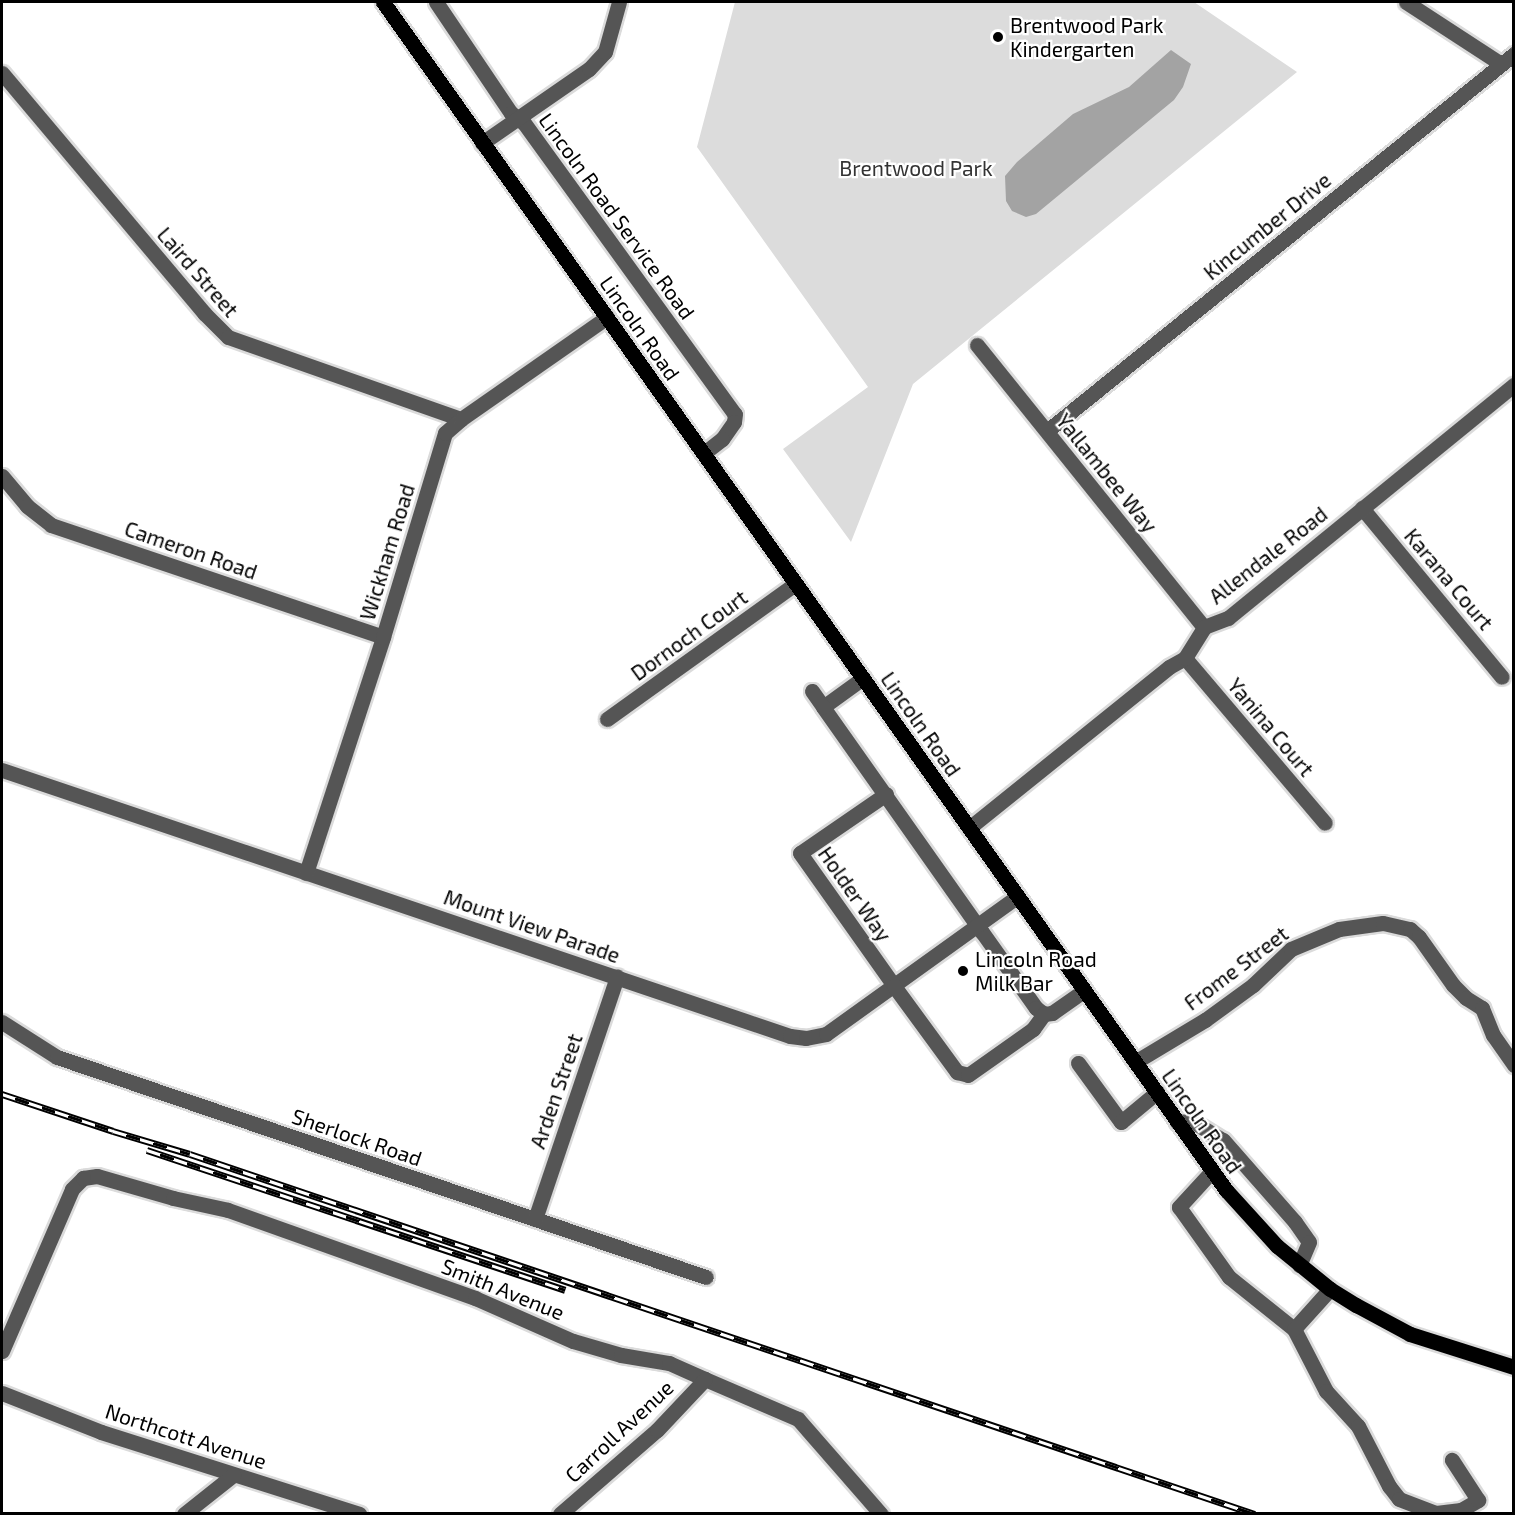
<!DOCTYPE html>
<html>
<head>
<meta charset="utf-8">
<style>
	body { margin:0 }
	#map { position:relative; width:1515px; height:1515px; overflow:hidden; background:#fff; font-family:"Exo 2",sans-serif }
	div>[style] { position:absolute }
	.green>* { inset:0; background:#dcdcdc }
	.water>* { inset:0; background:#a3a3a3 }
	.roads { filter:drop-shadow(2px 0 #dbdbdb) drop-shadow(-2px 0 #dbdbdb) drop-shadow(0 2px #dbdbdb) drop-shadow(0 -2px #dbdbdb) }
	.minor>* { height:15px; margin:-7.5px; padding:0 7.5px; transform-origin:7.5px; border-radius:7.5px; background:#555 }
	.major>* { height:15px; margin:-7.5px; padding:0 7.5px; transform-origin:7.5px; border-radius:7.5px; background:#000 }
	.rail>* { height:7px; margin-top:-3.5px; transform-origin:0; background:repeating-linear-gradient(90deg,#fff 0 14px,#000 0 28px); box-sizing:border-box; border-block:2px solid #000 }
	.dots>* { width:16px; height:16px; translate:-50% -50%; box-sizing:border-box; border:3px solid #fff; border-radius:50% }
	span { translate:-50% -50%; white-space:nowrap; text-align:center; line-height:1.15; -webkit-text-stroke:4.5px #fff; paint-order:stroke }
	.poi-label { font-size:21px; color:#000 }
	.left { translate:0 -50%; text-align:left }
	.park-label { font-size:21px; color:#333 }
	.street-label { font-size:21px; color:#000 }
	.frame { position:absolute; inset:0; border:3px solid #000; pointer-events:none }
</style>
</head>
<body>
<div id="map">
	<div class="green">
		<i style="clip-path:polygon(735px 2px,1194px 2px,1297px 72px,913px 384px,851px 542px,783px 449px,868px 387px,697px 147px)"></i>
	</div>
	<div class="water">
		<i style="clip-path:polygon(1171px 50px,1191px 64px,1183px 87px,1174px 100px,1036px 214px,1026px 217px,1012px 211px,1006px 201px,1005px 176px,1017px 162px,1073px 114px,1129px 87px)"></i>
	</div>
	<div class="roads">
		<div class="minor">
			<i style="left:436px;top:2px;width:134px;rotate:56deg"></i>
			<i style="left:511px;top:113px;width:16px;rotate:38deg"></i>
			<i style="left:524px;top:123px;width:359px;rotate:54.1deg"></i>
			<i style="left:735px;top:414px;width:8px;rotate:97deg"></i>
			<i style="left:734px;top:422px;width:21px;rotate:125deg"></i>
			<i style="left:722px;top:439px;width:23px;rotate:142deg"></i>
			<i style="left:1406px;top:2px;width:113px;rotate:33.1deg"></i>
			<i style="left:2px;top:73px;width:314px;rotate:49.9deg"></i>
			<i style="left:204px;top:313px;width:34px;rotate:45deg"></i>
			<i style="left:228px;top:337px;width:247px;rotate:19.4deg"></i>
			<i style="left:482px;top:143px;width:130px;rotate:-34.7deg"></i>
			<i style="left:589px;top:69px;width:23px;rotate:-47deg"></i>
			<i style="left:605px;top:52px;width:52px;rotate:-74.4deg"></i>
			<i style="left:977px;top:345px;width:362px;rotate:51.2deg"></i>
			<i style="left:1047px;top:431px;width:600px;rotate:-38.91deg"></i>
			<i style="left:2px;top:476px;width:39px;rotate:50deg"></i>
			<i style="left:27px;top:506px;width:31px;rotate:38deg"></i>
			<i style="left:51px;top:525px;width:350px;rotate:18.6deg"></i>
			<i style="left:1362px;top:508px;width:219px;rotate:50.4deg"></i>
			<i style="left:1185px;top:658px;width:216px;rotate:49.7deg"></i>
			<i style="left:863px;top:678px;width:49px;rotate:144.1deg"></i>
			<i style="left:823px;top:707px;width:276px;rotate:54.8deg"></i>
			<i style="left:982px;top:932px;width:93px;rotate:54.6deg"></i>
			<i style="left:1036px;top:1008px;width:10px;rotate:37deg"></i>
			<i style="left:1044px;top:1014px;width:8px;rotate:-7deg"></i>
			<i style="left:1052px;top:1013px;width:39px;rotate:-35deg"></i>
			<i style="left:812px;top:691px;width:19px;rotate:55deg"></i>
			<i style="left:607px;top:719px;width:231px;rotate:-35.7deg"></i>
			<i style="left:2px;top:770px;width:832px;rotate:18.65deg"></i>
			<i style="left:790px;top:1036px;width:16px;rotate:7deg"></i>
			<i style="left:806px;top:1038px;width:20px;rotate:-11deg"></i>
			<i style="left:826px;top:1034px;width:236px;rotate:-35.7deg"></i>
			<i style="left:886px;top:794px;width:104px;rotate:145.5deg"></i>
			<i style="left:800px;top:853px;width:163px;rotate:54.7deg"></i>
			<i style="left:894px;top:986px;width:107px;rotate:53.8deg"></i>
			<i style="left:957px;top:1072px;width:11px;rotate:15deg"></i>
			<i style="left:968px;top:1075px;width:80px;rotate:-35.3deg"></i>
			<i style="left:1033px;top:1029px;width:19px;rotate:-54deg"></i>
			<i style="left:969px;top:828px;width:257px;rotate:-38.8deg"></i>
			<i style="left:1169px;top:667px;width:18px;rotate:-29deg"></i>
			<i style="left:1185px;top:658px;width:36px;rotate:-58deg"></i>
			<i style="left:1204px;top:627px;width:26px;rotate:-21deg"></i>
			<i style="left:1228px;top:618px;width:369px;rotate:-39.2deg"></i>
			<i style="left:306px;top:873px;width:248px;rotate:-71.9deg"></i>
			<i style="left:383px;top:637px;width:213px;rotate:-73.1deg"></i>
			<i style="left:445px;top:433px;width:21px;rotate:-41deg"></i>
			<i style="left:461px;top:419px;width:178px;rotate:-34.9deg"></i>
			<i style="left:2px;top:1022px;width:65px;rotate:32.5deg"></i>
			<i style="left:57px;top:1057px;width:685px;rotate:18.73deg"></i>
			<i style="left:1135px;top:1062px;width:82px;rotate:-31deg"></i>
			<i style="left:1205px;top:1020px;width:59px;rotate:-36.1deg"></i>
			<i style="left:1253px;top:985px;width:52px;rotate:-43.5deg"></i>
			<i style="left:1291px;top:949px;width:52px;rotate:-22.6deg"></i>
			<i style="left:1339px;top:929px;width:44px;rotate:-7.8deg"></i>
			<i style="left:1383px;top:923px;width:28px;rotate:13deg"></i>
			<i style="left:1410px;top:929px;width:12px;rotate:42deg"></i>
			<i style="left:1419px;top:937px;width:59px;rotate:54.7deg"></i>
			<i style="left:1453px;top:985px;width:18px;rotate:45deg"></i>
			<i style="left:1466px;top:998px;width:19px;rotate:32deg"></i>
			<i style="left:1482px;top:1008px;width:29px;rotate:68deg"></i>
			<i style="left:1493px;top:1035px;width:37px;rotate:55deg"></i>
			<i style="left:1078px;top:1063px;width:73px;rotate:53.9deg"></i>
			<i style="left:1121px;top:1122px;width:47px;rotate:-39.8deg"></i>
			<i style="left:1177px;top:1122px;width:15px;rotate:-4deg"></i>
			<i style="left:1192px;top:1121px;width:36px;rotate:32deg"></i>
			<i style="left:1223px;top:1140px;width:109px;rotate:48.7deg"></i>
			<i style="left:1295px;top:1222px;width:24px;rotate:55deg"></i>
			<i style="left:1309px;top:1242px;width:25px;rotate:113deg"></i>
			<i style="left:1212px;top:1171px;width:49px;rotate:132.5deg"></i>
			<i style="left:1179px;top:1207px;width:86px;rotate:54.5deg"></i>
			<i style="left:1229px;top:1277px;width:83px;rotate:38.7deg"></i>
			<i style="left:1294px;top:1329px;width:70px;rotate:62.7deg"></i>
			<i style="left:1326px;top:1391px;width:47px;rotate:47.6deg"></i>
			<i style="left:1358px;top:1426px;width:68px;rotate:62.7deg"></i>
			<i style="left:1389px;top:1486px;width:16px;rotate:52deg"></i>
			<i style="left:1399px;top:1499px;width:40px;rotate:21deg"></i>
			<i style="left:1436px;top:1513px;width:25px;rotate:-7deg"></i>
			<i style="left:1461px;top:1510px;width:20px;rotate:-30deg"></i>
			<i style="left:1478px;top:1500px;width:48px;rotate:-123deg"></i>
			<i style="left:535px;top:1219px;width:256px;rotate:-71.3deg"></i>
			<i style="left:1294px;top:1329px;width:54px;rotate:-48deg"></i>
			<i style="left:2px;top:1351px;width:176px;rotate:-66.6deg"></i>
			<i style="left:72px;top:1189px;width:16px;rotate:-45deg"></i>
			<i style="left:83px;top:1178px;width:14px;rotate:-8deg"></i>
			<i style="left:97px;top:1176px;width:79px;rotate:16.1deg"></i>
			<i style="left:173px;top:1198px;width:56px;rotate:12.3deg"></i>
			<i style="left:228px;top:1210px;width:262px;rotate:19.6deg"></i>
			<i style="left:475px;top:1298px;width:107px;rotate:23.7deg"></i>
			<i style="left:573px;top:1341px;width:50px;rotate:16.3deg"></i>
			<i style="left:621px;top:1355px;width:49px;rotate:9.5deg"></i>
			<i style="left:669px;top:1363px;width:39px;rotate:24deg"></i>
			<i style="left:705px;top:1379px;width:101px;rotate:23.3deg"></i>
			<i style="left:798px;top:1419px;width:126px;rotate:48.9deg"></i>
			<i style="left:2px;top:1393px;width:106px;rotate:21.5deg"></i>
			<i style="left:101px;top:1432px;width:271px;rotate:17.6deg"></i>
			<i style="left:184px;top:1514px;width:63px;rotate:-38.5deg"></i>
			<i style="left:560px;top:1514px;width:128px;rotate:-40.9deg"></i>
			<i style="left:657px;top:1430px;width:70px;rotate:-46.7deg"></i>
		</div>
		<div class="major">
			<i style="left:383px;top:2px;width:1457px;rotate:54.64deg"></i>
			<i style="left:1226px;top:1190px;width:76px;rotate:47.7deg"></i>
			<i style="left:1277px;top:1246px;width:68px;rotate:39.1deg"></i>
			<i style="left:1330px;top:1289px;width:31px;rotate:32deg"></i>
			<i style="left:1356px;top:1305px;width:61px;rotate:28.2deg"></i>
			<i style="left:1410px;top:1334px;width:109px;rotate:17.6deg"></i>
		</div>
	</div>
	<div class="rail">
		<i style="left:2px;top:1094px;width:117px;rotate:18.4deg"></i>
		<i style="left:113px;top:1131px;width:80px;rotate:16.6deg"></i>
		<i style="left:190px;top:1154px;width:1124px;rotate:18.68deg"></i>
		<i style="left:147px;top:1150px;width:441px;rotate:18.5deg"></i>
	</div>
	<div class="dots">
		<i style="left:998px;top:37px;background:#000"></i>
		<i style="left:963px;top:971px;background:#000"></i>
	</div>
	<div class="poi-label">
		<span class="left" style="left:1010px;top:37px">Brentwood Park<br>Kindergarten</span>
		<span class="left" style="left:975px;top:971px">Lincoln Road<br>Milk Bar</span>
	</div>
	<div class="park-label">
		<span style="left:916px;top:168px">Brentwood Park</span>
	</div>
	<div class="street-label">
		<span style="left:617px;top:216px;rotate:54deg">Lincoln Road Service Road</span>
		<span style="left:1267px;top:226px;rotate:-39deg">Kincumber Drive</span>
		<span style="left:198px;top:272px;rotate:49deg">Laird Street</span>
		<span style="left:640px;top:328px;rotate:55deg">Lincoln Road</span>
		<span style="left:1107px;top:473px;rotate:51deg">Yallambee Way</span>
		<span style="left:191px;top:550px;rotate:19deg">Cameron Road</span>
		<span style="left:387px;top:552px;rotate:-73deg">Wickham Road</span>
		<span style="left:1268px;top:555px;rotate:-38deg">Allendale Road</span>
		<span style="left:1449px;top:579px;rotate:50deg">Karana Court</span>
		<span style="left:689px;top:635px;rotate:-36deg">Dornoch Court</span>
		<span style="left:921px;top:724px;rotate:55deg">Lincoln Road</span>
		<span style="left:1271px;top:727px;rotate:50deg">Yanina Court</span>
		<span style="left:855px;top:894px;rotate:55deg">Holder Way</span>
		<span style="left:532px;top:926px;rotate:19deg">Mount View Parade</span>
		<span style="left:1236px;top:968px;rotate:-37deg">Frome Street</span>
		<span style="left:556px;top:1091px;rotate:-71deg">Arden Street</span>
		<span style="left:1202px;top:1121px;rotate:55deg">Lincoln Road</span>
		<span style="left:357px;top:1137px;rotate:19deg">Sherlock Road</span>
		<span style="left:503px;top:1289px;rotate:22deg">Smith Avenue</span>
		<span style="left:619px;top:1431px;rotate:-43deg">Carroll Avenue</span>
		<span style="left:186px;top:1436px;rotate:18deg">Northcott Avenue</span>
	</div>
	<div class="frame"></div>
</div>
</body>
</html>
